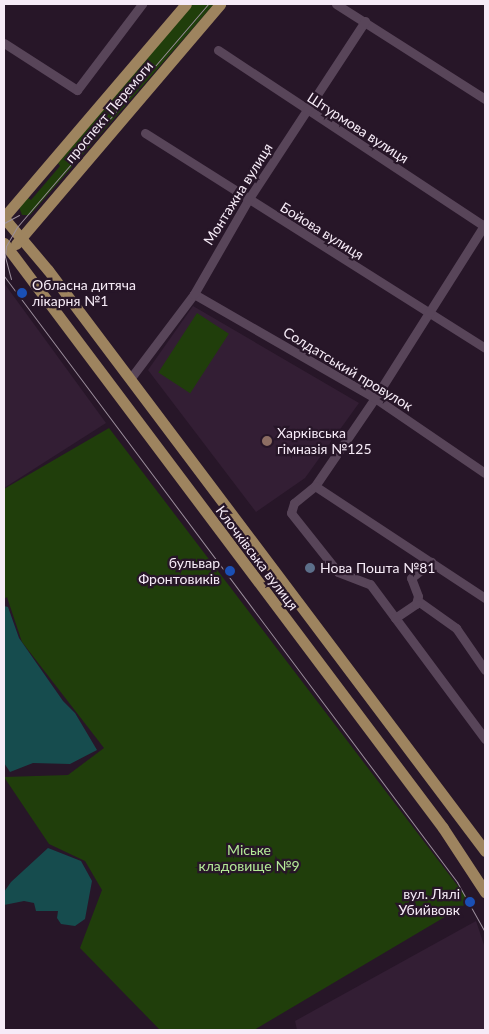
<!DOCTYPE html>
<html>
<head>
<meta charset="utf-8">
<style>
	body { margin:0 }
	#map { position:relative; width:489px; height:1034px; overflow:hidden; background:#271628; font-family:Lato,sans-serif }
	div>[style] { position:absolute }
	.built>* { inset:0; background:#331e34 }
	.green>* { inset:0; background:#203e0b; transform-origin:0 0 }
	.water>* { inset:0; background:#164c4e }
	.minor>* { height:9px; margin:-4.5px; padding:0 4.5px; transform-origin:4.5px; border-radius:4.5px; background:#584559 }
	.major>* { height:11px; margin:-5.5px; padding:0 5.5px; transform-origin:5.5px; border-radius:5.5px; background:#9e845f }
	.tram>* { height:1px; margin:-0.5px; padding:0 0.5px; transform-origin:0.5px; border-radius:0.5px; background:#9b8e9c }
	.dots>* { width:14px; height:14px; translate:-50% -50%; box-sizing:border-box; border:2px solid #271628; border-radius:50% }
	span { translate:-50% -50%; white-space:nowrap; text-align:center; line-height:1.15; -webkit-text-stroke:4.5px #271628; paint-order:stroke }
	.street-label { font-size:14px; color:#f6ebf7 }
	.poi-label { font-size:14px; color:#f6ebf7 }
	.left { translate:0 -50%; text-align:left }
	.right { translate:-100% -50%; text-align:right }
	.park-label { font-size:14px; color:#b3e997 }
	.frame { position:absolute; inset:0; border:5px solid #f6ebf7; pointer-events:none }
</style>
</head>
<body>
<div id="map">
	<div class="built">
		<i style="clip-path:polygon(4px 283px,106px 423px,4px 488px)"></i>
		<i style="clip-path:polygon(193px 306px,359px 403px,305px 478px,256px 512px,148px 370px)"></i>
		<i style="clip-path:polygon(476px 921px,485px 948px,485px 1030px,297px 1030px,295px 1021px)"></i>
	</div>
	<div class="green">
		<i style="clip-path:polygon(193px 4px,214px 4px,30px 215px,22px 215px,19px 207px,28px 198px,31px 200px,60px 166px,58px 163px)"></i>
		<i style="left:197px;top:313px;width:38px;height:71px;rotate:33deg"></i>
		<i style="clip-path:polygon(109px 428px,470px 902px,254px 1030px,159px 1029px,80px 948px,102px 890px,85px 861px,49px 844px,4px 777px,68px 775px,104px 748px,22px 642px,7px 597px,4px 599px,4px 489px)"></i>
	</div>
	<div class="water">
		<i style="clip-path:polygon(4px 606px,8px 607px,19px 638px,63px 701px,75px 713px,97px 750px,70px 764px,33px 763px,10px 772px,4px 763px)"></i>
		<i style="clip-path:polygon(48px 848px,81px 861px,92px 881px,85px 919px,75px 926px,61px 924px,57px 918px,58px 911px,36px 911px,34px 903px,24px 901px,4px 905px,4px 892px,11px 882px)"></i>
	</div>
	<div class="minor">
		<i style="left:336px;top:4px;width:177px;rotate:32.5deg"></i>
		<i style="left:4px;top:43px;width:87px;rotate:32.8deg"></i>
		<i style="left:77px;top:90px;width:108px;rotate:-52.9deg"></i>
		<i style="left:218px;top:50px;width:320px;rotate:33.5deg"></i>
		<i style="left:145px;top:133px;width:402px;rotate:32.3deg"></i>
		<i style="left:485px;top:224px;width:206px;rotate:122.3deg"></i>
		<i style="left:375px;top:398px;width:107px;rotate:124.3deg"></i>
		<i style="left:315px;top:486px;width:27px;rotate:141deg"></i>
		<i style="left:294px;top:503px;width:10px;rotate:107deg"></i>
		<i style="left:291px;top:513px;width:75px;rotate:51.5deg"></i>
		<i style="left:338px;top:572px;width:34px;rotate:21deg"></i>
		<i style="left:370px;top:584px;width:193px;rotate:53.4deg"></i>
		<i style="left:194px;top:294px;width:209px;rotate:29.9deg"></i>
		<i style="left:375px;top:398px;width:133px;rotate:34.3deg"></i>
		<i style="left:130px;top:379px;width:106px;rotate:-53deg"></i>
		<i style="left:194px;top:294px;width:108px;rotate:-60.1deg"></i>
		<i style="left:248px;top:200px;width:214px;rotate:-56.8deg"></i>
		<i style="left:315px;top:486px;width:204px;rotate:33.4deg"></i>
		<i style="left:418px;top:601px;width:47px;rotate:35.4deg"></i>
		<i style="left:456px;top:628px;width:51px;rotate:55.4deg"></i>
		<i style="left:395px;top:618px;width:25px;rotate:-34deg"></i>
		<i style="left:416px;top:604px;width:8px;rotate:-76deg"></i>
		<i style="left:418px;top:596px;width:19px;rotate:-111deg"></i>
		<i style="left:411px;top:578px;width:26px;rotate:-39deg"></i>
	</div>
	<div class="major">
		<i style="left:4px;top:217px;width:280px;rotate:-49.5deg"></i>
		<i style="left:4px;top:218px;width:68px;rotate:49.8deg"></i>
		<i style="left:48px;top:270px;width:727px;rotate:53.05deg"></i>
		<i style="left:4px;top:243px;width:731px;rotate:53.11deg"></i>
		<i style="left:443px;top:828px;width:77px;rotate:56.7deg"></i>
		<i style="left:16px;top:244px;width:315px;rotate:-49.6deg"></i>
	</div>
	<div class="tram">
		<i style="left:4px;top:223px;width:17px;rotate:-28deg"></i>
		<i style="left:4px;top:276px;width:757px;rotate:53.22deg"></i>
		<i style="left:457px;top:882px;width:57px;rotate:60.8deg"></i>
		<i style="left:11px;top:279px;width:23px;rotate:-105deg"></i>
		<i style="left:5px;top:257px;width:11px;rotate:-85deg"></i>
		<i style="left:6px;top:246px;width:22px;rotate:-60deg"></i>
		<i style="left:17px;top:227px;width:294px;rotate:-49.4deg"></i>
	</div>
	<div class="dots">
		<i style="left:22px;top:293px;background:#1a4fb4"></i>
		<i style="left:267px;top:441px;background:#8d6e63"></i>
		<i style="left:310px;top:568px;background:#5c6f8a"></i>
		<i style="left:230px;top:571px;background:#1a4fb4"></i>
		<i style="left:470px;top:902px;background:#1a4fb4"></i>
	</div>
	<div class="street-label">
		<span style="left:109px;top:112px;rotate:-50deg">проспект Перемоги</span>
		<span style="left:358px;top:128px;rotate:33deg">Штурмова вулиця</span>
		<span style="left:238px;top:194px;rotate:-58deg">Монтажна вулиця</span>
		<span style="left:322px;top:231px;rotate:32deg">Бойова вулиця</span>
		<span style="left:348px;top:369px;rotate:31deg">Солдатський провулок</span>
		<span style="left:257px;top:558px;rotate:53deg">Клочківська вулиця</span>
	</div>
	<div class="poi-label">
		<span class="left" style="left:32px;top:293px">Обласна дитяча<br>лікарня №1</span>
		<span class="left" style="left:277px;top:441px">Харківська<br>гімназія №125</span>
		<span class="right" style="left:220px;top:571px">бульвар<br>Фронтовиків</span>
		<span class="left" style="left:320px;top:568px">Нова Пошта №81</span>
		<span class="right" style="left:460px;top:902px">вул. Лялі<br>Убийвовк</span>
	</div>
	<div class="park-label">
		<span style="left:249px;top:858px">Міське<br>кладовище №9</span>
	</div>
	<div class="frame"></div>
</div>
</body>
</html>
